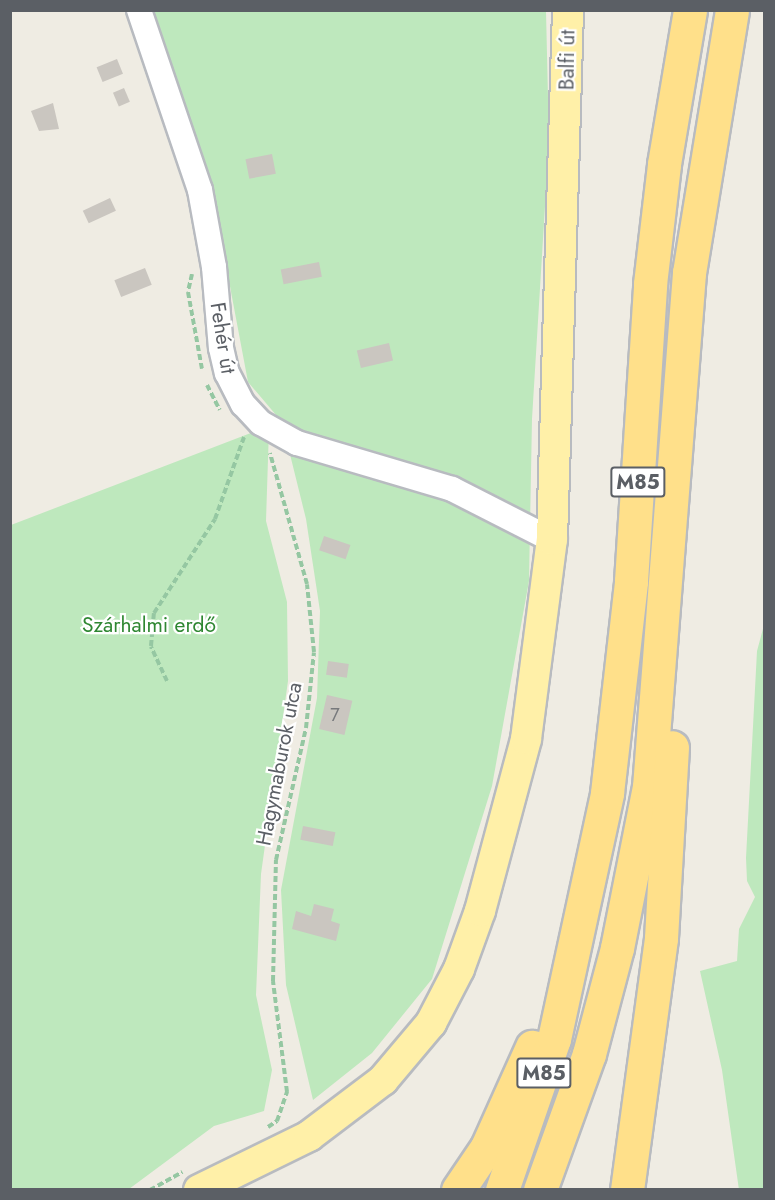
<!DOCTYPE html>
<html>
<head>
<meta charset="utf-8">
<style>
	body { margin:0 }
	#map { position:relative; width:775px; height:1200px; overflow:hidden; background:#efece3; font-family:Jost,sans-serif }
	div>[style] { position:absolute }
	.green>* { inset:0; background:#bee8bd }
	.building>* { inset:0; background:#cac6c0; transform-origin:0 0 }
	.path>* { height:4px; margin-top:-2px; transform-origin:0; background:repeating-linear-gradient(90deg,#95c7a2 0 6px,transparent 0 9px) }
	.roads { filter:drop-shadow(2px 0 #b8bbc0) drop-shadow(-2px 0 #b8bbc0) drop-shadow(0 2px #b8bbc0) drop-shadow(0 -2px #b8bbc0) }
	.minor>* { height:24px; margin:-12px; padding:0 12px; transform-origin:12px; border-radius:12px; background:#fff }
	.major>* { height:30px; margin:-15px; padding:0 15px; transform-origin:15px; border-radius:15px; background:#fff0a8 }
	.highway>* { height:33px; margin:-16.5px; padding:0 16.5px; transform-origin:16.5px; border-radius:16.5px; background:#ffe08a }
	span { translate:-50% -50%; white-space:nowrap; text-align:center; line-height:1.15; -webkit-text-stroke:4.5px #fff; paint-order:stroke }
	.number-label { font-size:18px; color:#77797c }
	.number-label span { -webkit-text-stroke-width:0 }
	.shield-label span { padding:2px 4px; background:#fff; border:2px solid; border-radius:4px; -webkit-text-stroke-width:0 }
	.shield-label { font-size:20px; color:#5b5f65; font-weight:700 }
	.street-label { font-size:21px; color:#5b5f65 }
	.park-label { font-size:21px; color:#2f8732 }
	.frame { position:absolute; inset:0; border:12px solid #5b5f65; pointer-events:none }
</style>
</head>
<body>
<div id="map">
	<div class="green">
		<i style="clip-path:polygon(150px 11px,546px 11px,549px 141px,532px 419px,529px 581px,492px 786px,432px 979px,372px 1053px,313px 1100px,286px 985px,281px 890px,317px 698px,320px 611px,306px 519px,282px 422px,248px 382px,209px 175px)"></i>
		<i style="clip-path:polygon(264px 428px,269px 429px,266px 521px,287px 602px,288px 681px,261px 874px,256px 995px,272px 1070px,264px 1111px,214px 1126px,129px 1189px,11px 1190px,11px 525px)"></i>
		<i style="clip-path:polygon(764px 625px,764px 1189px,739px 1190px,722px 1070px,700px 971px,737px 961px,739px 929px,755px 897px,747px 881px,746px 858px,757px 651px)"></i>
	</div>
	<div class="building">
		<i style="left:117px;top:59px;width:16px;height:22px;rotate:68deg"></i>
		<i style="left:124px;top:88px;width:15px;height:12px;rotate:67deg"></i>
		<i style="clip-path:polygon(53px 103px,59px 129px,39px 131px,31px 111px)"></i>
		<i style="left:272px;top:154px;width:20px;height:27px;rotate:79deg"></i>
		<i style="left:110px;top:198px;width:14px;height:30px;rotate:65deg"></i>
		<i style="left:319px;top:262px;width:15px;height:39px;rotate:79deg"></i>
		<i style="left:145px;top:268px;width:18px;height:33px;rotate:68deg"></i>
		<i style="left:389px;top:343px;width:18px;height:33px;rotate:77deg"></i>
		<i style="left:324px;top:536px;width:28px;height:15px;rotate:19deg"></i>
		<i style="left:328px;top:661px;width:21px;height:14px;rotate:8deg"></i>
		<i style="left:327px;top:695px;width:26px;height:35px;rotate:13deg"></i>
		<i style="left:303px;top:826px;width:33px;height:14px;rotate:11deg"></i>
		<i style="clip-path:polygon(314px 904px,334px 909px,331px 921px,340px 924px,336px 941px,292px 929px,296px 911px,311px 916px)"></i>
	</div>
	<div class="path">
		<i style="left:192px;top:274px;width:18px;rotate:103deg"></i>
		<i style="left:188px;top:292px;width:78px;rotate:79.7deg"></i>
		<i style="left:207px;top:385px;width:28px;rotate:63deg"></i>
		<i style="left:167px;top:681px;width:38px;rotate:-115deg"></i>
		<i style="left:151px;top:646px;width:33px;rotate:-85deg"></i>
		<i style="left:154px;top:613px;width:112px;rotate:-57deg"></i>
		<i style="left:215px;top:519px;width:87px;rotate:-70.5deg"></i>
		<i style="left:268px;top:1127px;width:11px;rotate:-34deg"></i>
		<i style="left:277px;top:1121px;width:31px;rotate:-71deg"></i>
		<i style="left:287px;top:1092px;width:112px;rotate:-97.2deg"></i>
		<i style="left:273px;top:981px;width:121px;rotate:-88.6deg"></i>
		<i style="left:276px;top:860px;width:135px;rotate:-77.2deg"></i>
		<i style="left:306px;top:728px;width:76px;rotate:-84deg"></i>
		<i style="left:314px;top:652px;width:68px;rotate:-95.9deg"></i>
		<i style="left:307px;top:584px;width:136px;rotate:-105.8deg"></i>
		<i style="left:150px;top:1190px;width:37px;rotate:-29deg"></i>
	</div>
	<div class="roads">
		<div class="minor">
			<i style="left:139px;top:10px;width:190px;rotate:71.3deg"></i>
			<i style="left:200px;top:190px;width:78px;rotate:79.7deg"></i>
			<i style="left:214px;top:267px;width:81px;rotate:85.1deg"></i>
			<i style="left:221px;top:348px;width:26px;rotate:77deg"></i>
			<i style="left:227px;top:373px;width:35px;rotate:63deg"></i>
			<i style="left:243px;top:404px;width:26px;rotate:47deg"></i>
			<i style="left:261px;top:423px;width:41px;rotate:29.1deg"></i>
			<i style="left:297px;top:443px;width:162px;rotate:16.5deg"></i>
			<i style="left:452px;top:489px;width:112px;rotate:27deg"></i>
		</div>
		<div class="major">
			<i style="left:199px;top:1190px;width:123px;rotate:-26.1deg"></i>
			<i style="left:309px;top:1136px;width:93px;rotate:-37.1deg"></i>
			<i style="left:383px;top:1080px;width:75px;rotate:-49.9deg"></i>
			<i style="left:431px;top:1023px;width:61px;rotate:-62.6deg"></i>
			<i style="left:459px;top:969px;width:62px;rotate:-70.1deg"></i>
			<i style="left:480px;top:911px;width:178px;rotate:-75deg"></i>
			<i style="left:526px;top:739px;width:201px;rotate:-82.6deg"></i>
			<i style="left:552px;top:540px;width:530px;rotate:-88.27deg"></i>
		</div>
		<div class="highway">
			<i style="left:458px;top:1190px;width:52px;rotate:-56deg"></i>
			<i style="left:487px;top:1147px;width:110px;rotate:-65.8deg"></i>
			<i style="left:502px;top:1190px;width:160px;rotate:-71deg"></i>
			<i style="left:554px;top:1039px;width:252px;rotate:-77.8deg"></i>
			<i style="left:607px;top:793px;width:213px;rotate:-83.5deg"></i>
			<i style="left:631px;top:581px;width:298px;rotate:-86.3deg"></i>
			<i style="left:650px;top:284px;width:121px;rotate:-83.3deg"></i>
			<i style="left:664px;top:164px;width:156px;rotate:-80.4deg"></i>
			<i style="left:540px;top:1190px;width:145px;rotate:-70.2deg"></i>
			<i style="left:589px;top:1054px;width:110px;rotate:-75.2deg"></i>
			<i style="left:617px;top:948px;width:164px;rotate:-78.8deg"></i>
			<i style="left:649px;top:787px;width:516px;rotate:-85.55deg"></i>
			<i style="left:689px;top:273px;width:266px;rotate:-80.7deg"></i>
			<i style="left:627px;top:1190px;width:254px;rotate:-82.3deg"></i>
			<i style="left:661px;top:938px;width:191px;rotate:-86.7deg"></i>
		</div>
	</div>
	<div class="number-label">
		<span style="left:335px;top:715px">7</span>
	</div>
	<div class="shield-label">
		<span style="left:638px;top:482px">M85</span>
		<span style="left:544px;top:1073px">M85</span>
	</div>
	<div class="street-label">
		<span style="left:567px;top:60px;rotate:-89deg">Balfi út</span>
		<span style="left:223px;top:338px;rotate:81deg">Fehér út</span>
		<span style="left:279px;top:764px;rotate:-79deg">Hagymaburok utca</span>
	</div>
	<div class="park-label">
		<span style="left:149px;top:625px">Szárhalmi erdő</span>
	</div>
	<div class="frame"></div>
</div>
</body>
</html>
